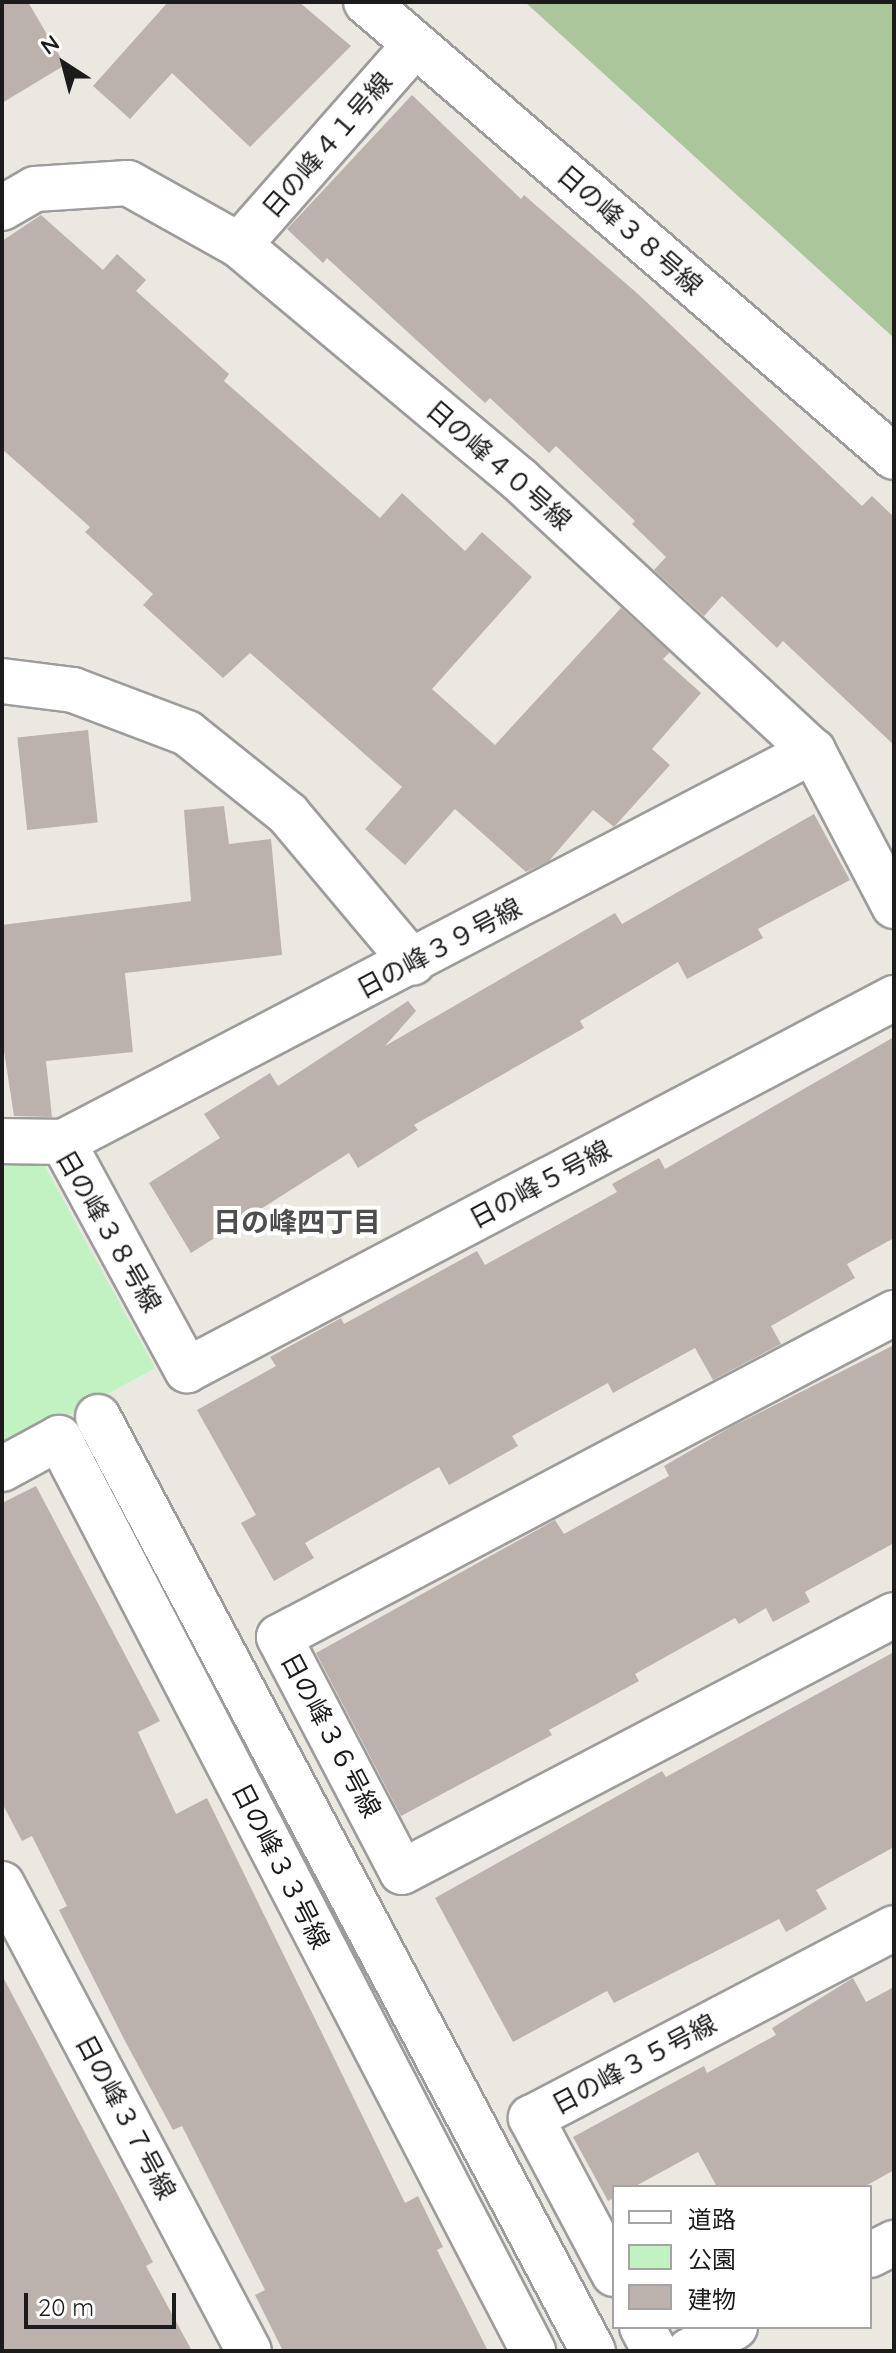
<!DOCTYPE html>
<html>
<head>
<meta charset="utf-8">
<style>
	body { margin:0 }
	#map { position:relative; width:896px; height:2353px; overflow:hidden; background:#ebe7e1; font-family:Quicksand,"Noto Sans JP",sans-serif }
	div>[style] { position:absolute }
	.forest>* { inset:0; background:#abc69a }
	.park>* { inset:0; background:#c2f2c1 }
	.building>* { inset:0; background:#bbb2ae; transform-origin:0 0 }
	.roads { filter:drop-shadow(2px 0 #9c9c9c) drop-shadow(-2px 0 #9c9c9c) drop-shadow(0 2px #9c9c9c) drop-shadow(0 -2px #9c9c9c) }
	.street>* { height:44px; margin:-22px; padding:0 22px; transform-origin:22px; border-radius:22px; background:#fff }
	span { translate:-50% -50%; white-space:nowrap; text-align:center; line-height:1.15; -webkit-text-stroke:8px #fff; paint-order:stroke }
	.street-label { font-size:26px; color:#1b1b1b }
	.neighbourhood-label { font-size:28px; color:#4e4e4e; font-weight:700 }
	.frame { position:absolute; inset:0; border:4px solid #1b1b1b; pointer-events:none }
	.legend { position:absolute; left:612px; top:2185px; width:260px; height:144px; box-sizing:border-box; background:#fff; border:2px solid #a4a4a4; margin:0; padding:10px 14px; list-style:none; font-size:24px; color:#1b1b1b }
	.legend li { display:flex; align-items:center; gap:16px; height:40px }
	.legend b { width:40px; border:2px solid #a4a4a4 }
	.north { position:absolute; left:24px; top:24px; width:80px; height:80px; -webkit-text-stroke:6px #fff; paint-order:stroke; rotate:324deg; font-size:22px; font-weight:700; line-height:32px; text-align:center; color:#1b1b1b }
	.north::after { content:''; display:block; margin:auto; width:28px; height:36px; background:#1b1b1b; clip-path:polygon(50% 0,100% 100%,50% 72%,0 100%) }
	.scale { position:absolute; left:24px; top:2293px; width:152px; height:36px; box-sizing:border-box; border:4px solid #1b1b1b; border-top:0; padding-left:10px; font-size:24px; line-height:28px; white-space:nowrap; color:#1b1b1b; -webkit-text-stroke:6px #fff; paint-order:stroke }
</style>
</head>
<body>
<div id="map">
	<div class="forest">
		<i style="clip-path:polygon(525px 2px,894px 2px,894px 338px)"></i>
	</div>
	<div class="park">
		<i style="clip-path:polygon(2px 1162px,43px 1163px,155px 1368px,2px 1451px)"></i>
	</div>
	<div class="building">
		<i style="clip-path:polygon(2px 2px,28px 2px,65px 65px,2px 103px)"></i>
		<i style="clip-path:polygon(168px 2px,299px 2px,351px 46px,250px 147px,172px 73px,130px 119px,93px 86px)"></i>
		<i style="clip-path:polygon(412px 95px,521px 199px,524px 195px,638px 294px,862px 506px,872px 496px,894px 517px,894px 745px,783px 641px,777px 648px,722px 596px,704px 616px,654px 570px,666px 557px,632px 524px,635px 521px,556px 446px,549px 453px,490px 398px,485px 403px,327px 258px,323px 263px,287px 229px)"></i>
		<i style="clip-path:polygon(41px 215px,103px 270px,117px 254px,146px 280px,136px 291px,229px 374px,224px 381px,380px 518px,402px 493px,465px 551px,482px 532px,532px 577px,432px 689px,495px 745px,621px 608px,670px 652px,663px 659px,701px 693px,652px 749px,670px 765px,614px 827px,593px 810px,549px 861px,526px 872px,455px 809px,405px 865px,365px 829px,402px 787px,250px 653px,223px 678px,143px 605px,153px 594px,85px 532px,90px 527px,2px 449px,2px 241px)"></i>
		<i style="left:88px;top:730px;width:93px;height:71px;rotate:84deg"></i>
		<i style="clip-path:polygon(224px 806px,229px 844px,271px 839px,282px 955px,125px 973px,133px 1052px,46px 1061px,52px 1117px,14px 1116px,2px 1038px,2px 925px,191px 901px,184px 810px)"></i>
		<i style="clip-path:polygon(814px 814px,850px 880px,758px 929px,763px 938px,687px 979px,678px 962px,580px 1021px,584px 1028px,414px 1125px,418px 1130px,358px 1168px,349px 1153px,191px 1253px,149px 1183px,220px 1138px,204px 1114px,270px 1073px,278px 1086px,408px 1001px,416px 1011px,385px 1046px,615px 913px,622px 924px)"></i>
		<i style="clip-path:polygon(894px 1037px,894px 1238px,847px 1264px,855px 1278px,771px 1326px,781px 1344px,713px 1380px,695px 1348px,613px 1393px,608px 1383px,512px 1436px,518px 1446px,449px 1485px,439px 1467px,305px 1543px,314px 1558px,274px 1581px,241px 1523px,256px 1515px,197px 1410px,276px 1366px,270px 1357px,341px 1318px,344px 1324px,477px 1251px,485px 1265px,617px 1192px,612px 1184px,659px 1158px,665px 1169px)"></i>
		<i style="clip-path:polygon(894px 1345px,894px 1543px,805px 1592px,810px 1602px,773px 1622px,766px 1608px,739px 1624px,735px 1618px,635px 1674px,639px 1681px,549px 1730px,552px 1735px,401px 1816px,316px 1653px,555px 1520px,564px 1534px,669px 1476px,664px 1466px,731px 1427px)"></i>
		<i style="clip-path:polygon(36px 1486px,160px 1721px,138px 1732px,176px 1814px,207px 1798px,405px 2203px,418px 2196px,443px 2247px,437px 2250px,488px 2351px,283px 2351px,255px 2295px,265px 2290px,182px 2126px,173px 2130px,125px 2041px,59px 1910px,67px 1906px,32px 1836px,22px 1841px,2px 1803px,2px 1503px)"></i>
		<i style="clip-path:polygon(894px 1652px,894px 1847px,816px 1890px,827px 1909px,786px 1932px,779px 1919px,614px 2003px,607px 1991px,513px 2042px,435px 1898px,662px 1771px,666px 1777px)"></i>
		<i style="clip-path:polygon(2px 1975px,153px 2262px,146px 2266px,192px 2351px,2px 2351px)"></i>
		<i style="clip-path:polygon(853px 1978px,866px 2002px,894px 1987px,894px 2170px,864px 2187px,717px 2187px,698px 2152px,634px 2187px,614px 2187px,614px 2198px,608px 2201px,573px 2137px,704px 2066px,707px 2073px,776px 2035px,772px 2028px)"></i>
	</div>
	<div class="roads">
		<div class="street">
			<i style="left:366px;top:2px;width:697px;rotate:40.75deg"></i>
			<i style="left:2px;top:208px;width:38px;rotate:-30deg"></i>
			<i style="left:35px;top:189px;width:93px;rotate:-3.7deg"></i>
			<i style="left:128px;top:183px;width:127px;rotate:29.2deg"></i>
			<i style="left:239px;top:245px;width:366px;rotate:39.9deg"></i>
			<i style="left:520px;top:480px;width:399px;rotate:42.8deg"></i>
			<i style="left:813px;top:751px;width:175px;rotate:62.4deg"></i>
			<i style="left:239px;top:245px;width:266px;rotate:-48.7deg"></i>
			<i style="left:2px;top:681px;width:72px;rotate:7.2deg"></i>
			<i style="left:73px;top:690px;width:122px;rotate:20.7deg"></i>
			<i style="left:187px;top:733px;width:129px;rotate:38.7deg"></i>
			<i style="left:288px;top:814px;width:194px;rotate:50deg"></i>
			<i style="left:2px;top:1141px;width:61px;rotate:0.9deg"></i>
			<i style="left:63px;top:1142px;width:260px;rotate:61.5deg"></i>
			<i style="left:187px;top:1370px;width:799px;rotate:-27.75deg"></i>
			<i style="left:63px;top:1142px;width:846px;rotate:-27.53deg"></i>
			<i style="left:894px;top:1313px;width:695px;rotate:152.22deg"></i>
			<i style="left:279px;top:1637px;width:265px;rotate:62.4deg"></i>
			<i style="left:402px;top:1872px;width:555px;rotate:-27.58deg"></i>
			<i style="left:98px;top:1417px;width:1057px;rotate:62.08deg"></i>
			<i style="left:2px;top:1469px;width:65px;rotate:-28.5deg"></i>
			<i style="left:59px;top:1438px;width:1029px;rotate:62.56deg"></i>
			<i style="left:2px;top:1884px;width:528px;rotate:62.13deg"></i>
			<i style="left:870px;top:2255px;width:27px;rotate:-27deg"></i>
			<i style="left:614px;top:2274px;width:177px;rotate:-118deg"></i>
			<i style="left:531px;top:2118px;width:410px;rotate:-27.6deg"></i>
			<i style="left:642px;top:2327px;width:27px;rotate:62deg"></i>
			<i style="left:689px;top:2351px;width:52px;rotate:-27.6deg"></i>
		</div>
	</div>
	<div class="street-label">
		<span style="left:327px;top:145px;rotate:-49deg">日の峰４１号線</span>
		<span style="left:630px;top:230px;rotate:41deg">日の峰３８号線</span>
		<span style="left:499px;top:465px;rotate:41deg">日の峰４０号線</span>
		<span style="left:439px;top:948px;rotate:-28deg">日の峰３９号線</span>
		<span style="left:540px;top:1184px;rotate:-28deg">日の峰５号線</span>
		<span style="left:109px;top:1231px;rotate:60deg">日の峰３８号線</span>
		<span style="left:331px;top:1735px;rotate:62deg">日の峰３６号線</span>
		<span style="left:281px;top:1866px;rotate:63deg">日の峰３３号線</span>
		<span style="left:634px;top:2064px;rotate:-28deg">日の峰３５号線</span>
		<span style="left:126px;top:2117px;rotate:62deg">日の峰３７号線</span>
	</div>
	<div class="neighbourhood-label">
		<span style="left:297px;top:1222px">日の峰四丁目</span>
	</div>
	<div class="frame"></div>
	<ul class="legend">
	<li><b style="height:10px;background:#fff"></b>道路</li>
	<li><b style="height:22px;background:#c2f2c1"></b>公園</li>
	<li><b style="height:22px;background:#bbb2ae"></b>建物</li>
	</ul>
	<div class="north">N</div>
	<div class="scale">20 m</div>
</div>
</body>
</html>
